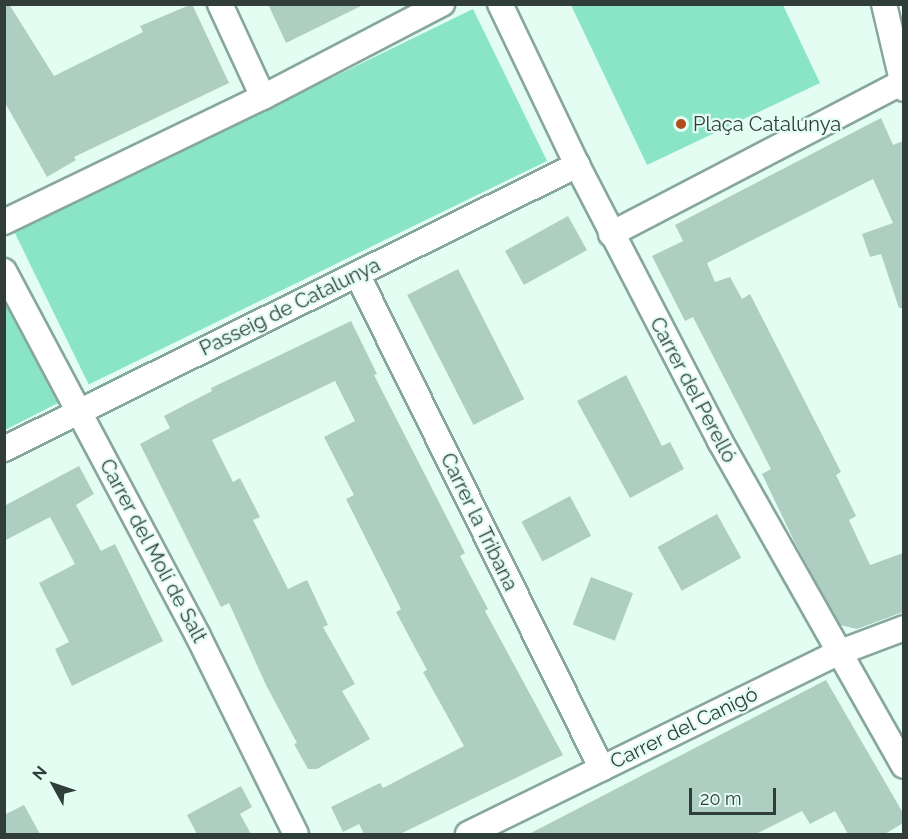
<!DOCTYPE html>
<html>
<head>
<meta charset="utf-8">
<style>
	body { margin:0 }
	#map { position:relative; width:908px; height:839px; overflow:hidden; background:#e3fdf3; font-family:Raleway,sans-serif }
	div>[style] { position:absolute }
	.green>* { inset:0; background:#8ae5c7; transform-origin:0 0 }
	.building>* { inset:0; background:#aecec2; transform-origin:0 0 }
	.roads { filter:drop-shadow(2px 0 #88a79c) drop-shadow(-2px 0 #88a79c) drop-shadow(0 2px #88a79c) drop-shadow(0 -2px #88a79c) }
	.minor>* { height:24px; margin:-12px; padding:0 12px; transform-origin:12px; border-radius:12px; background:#fff }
	.dots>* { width:16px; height:16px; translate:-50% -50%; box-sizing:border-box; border:3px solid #e3fdf3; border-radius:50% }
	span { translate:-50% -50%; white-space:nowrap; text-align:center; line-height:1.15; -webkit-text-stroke:4.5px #e3fdf3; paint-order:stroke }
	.poi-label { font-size:20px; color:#303d38 }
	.left { translate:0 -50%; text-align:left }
	.street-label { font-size:20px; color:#303d38 }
	.frame { position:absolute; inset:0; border:6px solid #303d38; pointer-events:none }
	.north { position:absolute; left:24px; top:755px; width:60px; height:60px; -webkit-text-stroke:4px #e3fdf3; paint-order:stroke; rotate:310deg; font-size:16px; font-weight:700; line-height:24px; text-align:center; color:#303d38 }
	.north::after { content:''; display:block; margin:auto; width:21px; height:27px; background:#303d38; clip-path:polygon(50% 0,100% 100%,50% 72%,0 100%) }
	.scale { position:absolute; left:689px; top:788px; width:87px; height:27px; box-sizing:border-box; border:3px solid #303d38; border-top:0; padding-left:8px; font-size:18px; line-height:21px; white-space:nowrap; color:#303d38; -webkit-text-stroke:4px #e3fdf3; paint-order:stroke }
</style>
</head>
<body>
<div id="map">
	<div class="green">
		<i style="clip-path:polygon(571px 5px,783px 5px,820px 83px,647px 165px)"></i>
		<i style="left:473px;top:9px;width:169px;height:510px;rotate:64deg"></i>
		<i style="clip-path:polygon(4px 298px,58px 403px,5px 430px,4px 430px)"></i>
	</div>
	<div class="building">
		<i style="clip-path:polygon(4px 4px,9px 4px,54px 76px,143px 32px,140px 26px,192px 4px,229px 83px,74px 157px,76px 160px,47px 177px,4px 101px)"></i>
		<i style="clip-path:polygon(268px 4px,365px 4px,286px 43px)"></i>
		<i style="clip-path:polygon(881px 118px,893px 145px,903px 141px,903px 308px,899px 308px,881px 254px,870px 257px,862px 234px,893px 223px,873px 179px,707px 263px,715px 282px,730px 277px,742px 299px,750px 294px,841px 472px,836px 475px,856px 516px,849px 520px,870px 565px,903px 553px,903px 612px,857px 629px,840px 625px,796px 545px,762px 474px,771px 469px,693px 317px,685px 321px,652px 256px,683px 241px,675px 225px)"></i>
		<i style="left:568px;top:216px;width:39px;height:72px;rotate:61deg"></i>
		<i style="left:458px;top:269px;width:146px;height:57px;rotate:63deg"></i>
		<i style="clip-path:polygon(351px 321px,377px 374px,374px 375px,465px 553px,460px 556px,488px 609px,485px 611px,563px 755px,400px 834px,364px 834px,359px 824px,343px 832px,331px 807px,380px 783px,383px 788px,464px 746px,423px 672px,427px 670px,396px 612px,401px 609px,346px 499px,354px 495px,324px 437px,355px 421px,335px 381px,212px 440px,233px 482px,240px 478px,260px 517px,253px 520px,288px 589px,307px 580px,328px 625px,323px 627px,355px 684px,342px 691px,370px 739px,317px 769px,308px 769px,294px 744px,297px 743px,266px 685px,229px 603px,221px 607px,140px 444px,170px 428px,164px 416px,212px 391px,211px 388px)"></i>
		<i style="clip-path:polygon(626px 375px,662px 446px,670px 442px,684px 469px,630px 498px,577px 401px)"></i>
		<i style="clip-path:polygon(79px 466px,94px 494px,76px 505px,101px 551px,115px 544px,163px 641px,72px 686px,55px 649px,69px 642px,39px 583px,75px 564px,50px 517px,4px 541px,4px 506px)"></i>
		<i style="left:570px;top:496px;width:45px;height:55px;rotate:62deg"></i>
		<i style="left:717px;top:514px;width:50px;height:68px;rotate:61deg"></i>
		<i style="left:591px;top:577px;width:45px;height:51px;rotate:21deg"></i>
		<i style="clip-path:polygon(826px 680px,903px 813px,903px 823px,885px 834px,848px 834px,835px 811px,810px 824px,802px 811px,756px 834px,529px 834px)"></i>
		<i style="clip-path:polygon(241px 786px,252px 807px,240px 814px,251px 834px,197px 834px,187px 815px)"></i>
		<i style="clip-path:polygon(24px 805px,40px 834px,4px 834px,4px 815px)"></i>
	</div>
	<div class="roads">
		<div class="minor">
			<i style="left:220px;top:4px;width:102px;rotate:65.2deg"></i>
			<i style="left:500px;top:4px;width:178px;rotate:64.4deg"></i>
			<i style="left:577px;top:165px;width:311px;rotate:62.6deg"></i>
			<i style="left:720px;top:441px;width:373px;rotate:60.5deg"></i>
			<i style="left:884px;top:4px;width:87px;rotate:76.8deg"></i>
			<i style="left:4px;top:222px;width:288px;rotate:-25.8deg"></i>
			<i style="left:263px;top:97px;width:202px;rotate:-27.5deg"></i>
			<i style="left:611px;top:234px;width:327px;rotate:-27.5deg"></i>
			<i style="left:4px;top:271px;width:413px;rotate:62deg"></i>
			<i style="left:198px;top:636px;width:221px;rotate:63.7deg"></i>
			<i style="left:357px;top:274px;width:552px;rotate:63.67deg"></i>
			<i style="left:4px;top:449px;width:640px;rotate:-26.36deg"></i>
			<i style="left:468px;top:834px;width:412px;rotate:-26.1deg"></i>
			<i style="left:838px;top:653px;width:71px;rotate:-20.7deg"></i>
		</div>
	</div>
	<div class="dots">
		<i style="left:681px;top:124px;background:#b14d1d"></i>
	</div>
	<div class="poi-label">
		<span class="left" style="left:693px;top:124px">Plaça Catalunya</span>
	</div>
	<div class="street-label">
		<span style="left:290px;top:307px;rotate:-26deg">Passeig de Catalunya</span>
		<span style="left:693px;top:390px;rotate:62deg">Carrer del Perelló</span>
		<span style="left:479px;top:522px;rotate:64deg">Carrer la Tribana</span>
		<span style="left:153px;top:551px;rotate:62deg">Carrer del Molí de Salt</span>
		<span style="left:684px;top:728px;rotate:-26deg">Carrer del Canigó</span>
	</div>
	<div class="frame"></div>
	<div class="north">N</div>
	<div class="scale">20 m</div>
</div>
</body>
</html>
